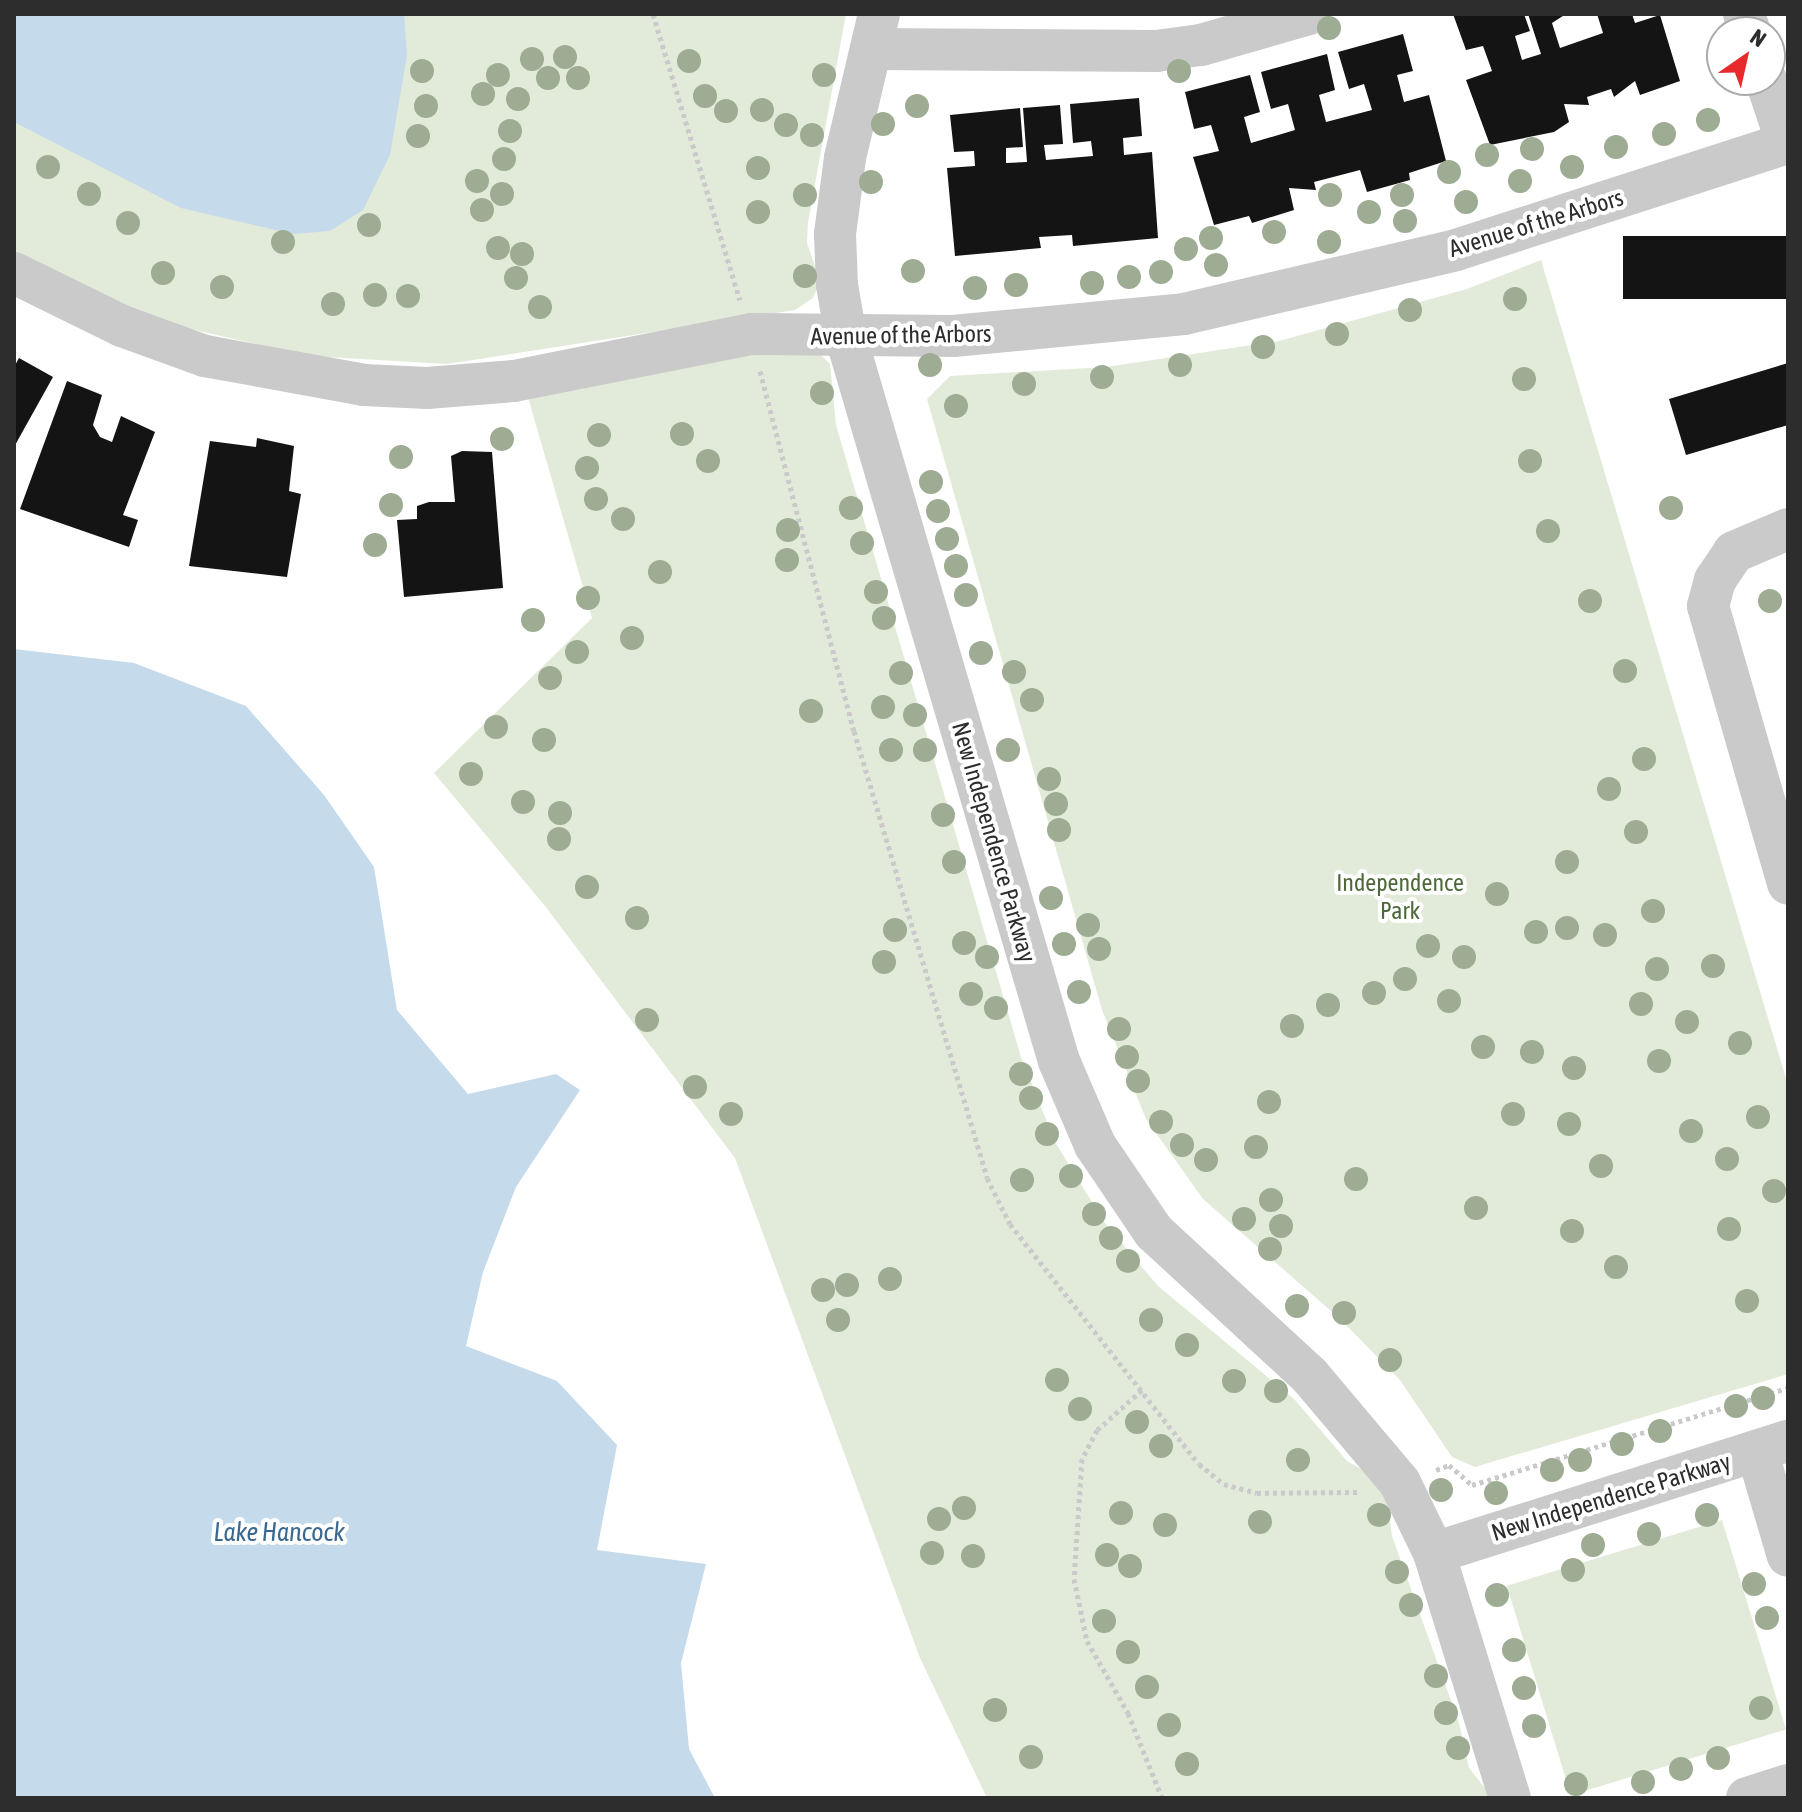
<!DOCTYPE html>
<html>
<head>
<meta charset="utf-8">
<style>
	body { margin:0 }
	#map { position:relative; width:1802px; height:1812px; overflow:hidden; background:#fff; font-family:"Asap Condensed",sans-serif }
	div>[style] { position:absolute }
	.green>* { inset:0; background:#e2ebd9; transform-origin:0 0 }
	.water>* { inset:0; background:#c5daeb }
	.building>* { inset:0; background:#141414; transform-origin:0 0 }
	.path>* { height:5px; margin-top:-2.5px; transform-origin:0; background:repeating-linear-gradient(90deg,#cacaca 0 4px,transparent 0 8px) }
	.minor>* { height:42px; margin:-21px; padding:0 21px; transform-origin:21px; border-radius:21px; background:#cacaca }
	.trees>* { width:24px; height:24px; margin:-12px; border-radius:50%; background:#9dac92 }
	span { translate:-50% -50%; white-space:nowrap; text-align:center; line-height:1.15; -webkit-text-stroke:8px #fff; paint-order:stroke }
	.street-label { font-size:24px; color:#2d2d2d }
	.park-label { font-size:24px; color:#4d6939 }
	.water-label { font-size:26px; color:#396990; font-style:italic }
	.frame { position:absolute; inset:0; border:16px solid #2d2d2d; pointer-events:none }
	.north { position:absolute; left:1706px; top:16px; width:80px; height:80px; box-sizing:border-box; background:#fff; border:2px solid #ababab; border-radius:50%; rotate:34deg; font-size:22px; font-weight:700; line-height:32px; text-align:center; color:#2d2d2d }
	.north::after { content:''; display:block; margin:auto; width:28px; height:36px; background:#e82a2c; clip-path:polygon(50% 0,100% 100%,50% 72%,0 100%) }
</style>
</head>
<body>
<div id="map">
	<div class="green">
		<i style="clip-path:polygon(14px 14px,846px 14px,808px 222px,807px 243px,820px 281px,813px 298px,795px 310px,447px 364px,309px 356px,164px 323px,14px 252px)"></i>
		<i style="clip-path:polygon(1541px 260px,1788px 1085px,1788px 1374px,1475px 1467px,1452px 1457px,1400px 1380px,1339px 1318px,1203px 1199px,1146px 1119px,1102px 1010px,927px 399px,950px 376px,1106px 367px,1279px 341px,1467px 289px)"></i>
		<i style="clip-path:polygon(728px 353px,820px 354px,830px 364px,836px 425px,1021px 1057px,1055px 1142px,1105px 1223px,1158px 1286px,1295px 1400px,1347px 1461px,1373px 1476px,1387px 1501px,1392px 1536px,1459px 1723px,1469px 1768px,1493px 1798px,987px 1798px,920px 1658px,735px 1158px,545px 906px,434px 773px,592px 618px,527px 394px)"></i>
		<i style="left:1722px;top:1520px;width:219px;height:225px;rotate:73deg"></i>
	</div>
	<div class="water">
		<i style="clip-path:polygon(14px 14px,404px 14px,407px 55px,390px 155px,363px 210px,330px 231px,293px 234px,181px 208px,14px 122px)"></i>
		<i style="clip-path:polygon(14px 649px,134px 663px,246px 706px,324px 795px,374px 867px,397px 1010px,468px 1094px,556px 1074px,580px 1090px,516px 1187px,483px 1272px,466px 1346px,557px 1381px,617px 1445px,597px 1550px,706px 1564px,681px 1663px,689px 1749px,715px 1798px,14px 1798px)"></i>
	</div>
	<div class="building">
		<i style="clip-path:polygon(1453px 14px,1524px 14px,1530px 31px,1515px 36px,1522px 60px,1541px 54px,1528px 14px,1566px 14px,1552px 23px,1560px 48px,1603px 33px,1597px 14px,1632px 14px,1635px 23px,1660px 15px,1680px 81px,1640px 95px,1635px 81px,1614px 97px,1611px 89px,1587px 97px,1589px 105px,1564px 104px,1569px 122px,1554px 132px,1490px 145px,1466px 80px,1492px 71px,1483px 46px,1466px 50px)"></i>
		<i style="clip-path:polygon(1403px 34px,1413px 71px,1397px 75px,1404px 102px,1429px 95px,1446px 161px,1409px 173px,1410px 180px,1367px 192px,1360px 170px,1314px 182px,1316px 190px,1289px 188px,1294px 210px,1252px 223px,1249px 216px,1214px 225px,1193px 157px,1219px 151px,1211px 125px,1194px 129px,1185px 92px,1250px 75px,1260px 112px,1244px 117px,1251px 143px,1295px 130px,1288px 104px,1271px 109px,1261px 72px,1327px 54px,1335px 90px,1319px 95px,1326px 122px,1372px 110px,1364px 84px,1349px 89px,1338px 52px)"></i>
		<i style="clip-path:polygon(1139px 98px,1142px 136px,1123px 138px,1124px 155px,1152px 152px,1158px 238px,1073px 246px,1072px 235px,1039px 237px,1041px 248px,955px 256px,947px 168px,975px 166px,974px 151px,954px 152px,950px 115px,1020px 108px,1023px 147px,1006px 148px,1006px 163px,1027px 162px,1023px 108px,1060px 105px,1063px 144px,1044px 145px,1046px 160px,1093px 156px,1091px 141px,1073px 143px,1070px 104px)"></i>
		<i style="left:1788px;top:236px;width:63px;height:165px;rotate:90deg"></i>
		<i style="clip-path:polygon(19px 358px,53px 377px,14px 447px,14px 367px)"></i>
		<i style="clip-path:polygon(1788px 363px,1788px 425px,1686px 455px,1669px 399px)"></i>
		<i style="clip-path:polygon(67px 381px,102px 395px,93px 425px,100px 437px,112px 442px,121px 416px,155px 432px,123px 515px,138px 520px,129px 547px,20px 509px)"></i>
		<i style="clip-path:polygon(257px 438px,294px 446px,289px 491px,301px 494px,287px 577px,189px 566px,210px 441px,256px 447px)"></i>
		<i style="clip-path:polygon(462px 451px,492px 452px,503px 588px,404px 597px,397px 520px,417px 519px,417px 506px,429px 502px,455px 502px,451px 456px)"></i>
	</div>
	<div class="path">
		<i style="left:653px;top:14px;width:299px;rotate:73.1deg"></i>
		<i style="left:760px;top:371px;width:372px;rotate:75.4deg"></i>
		<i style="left:854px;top:731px;width:466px;rotate:73.4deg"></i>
		<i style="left:987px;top:1178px;width:51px;rotate:63.4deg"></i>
		<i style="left:1010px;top:1224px;width:305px;rotate:51.8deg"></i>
		<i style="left:1199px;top:1464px;width:32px;rotate:39deg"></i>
		<i style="left:1224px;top:1484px;width:34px;rotate:15deg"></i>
		<i style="left:1257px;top:1493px;width:101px;rotate:-0.6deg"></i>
		<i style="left:1142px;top:1390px;width:60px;rotate:138.4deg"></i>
		<i style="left:1097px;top:1430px;width:33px;rotate:117deg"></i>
		<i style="left:1082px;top:1459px;width:120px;rotate:93.8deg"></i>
		<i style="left:1074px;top:1579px;width:63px;rotate:78.2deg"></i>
		<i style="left:1087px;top:1641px;width:83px;rotate:60.3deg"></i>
		<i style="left:1128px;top:1713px;width:92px;rotate:68.2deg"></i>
		<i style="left:1436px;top:1470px;width:14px;rotate:-21deg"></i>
		<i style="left:1449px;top:1465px;width:30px;rotate:41deg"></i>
		<i style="left:1472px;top:1485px;width:331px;rotate:-17.1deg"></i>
	</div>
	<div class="minor">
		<i style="left:879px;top:14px;width:148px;rotate:103.3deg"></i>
		<i style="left:845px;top:158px;width:77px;rotate:97.5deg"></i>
		<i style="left:835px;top:234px;width:51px;rotate:87.8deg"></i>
		<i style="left:837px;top:285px;width:53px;rotate:80.2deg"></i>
		<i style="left:846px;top:337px;width:755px;rotate:73.61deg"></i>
		<i style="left:1059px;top:1061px;width:91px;rotate:66.8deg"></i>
		<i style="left:1095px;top:1145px;width:105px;rotate:55.9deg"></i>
		<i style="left:1154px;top:1232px;width:212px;rotate:42.7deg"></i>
		<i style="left:1310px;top:1376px;width:140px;rotate:49.9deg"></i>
		<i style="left:1400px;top:1483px;width:78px;rotate:64.1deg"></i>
		<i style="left:1434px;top:1553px;width:257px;rotate:72.8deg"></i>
		<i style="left:1744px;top:14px;width:19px;rotate:72deg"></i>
		<i style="left:871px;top:49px;width:285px;rotate:0.4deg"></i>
		<i style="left:1156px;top:51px;width:45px;rotate:-7.6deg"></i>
		<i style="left:1201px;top:45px;width:112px;rotate:-16deg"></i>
		<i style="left:1766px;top:80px;width:66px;rotate:71.6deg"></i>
		<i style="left:14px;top:273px;width:120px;rotate:26.1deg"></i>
		<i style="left:122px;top:326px;width:88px;rotate:19.9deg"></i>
		<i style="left:205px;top:356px;width:162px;rotate:10.3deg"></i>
		<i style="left:364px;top:385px;width:63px;rotate:2.7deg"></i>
		<i style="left:427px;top:388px;width:87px;rotate:-4.6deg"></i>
		<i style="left:514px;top:381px;width:242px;rotate:-11.2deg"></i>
		<i style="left:751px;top:334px;width:202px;rotate:0.6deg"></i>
		<i style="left:953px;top:336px;width:232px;rotate:-5.4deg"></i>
		<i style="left:1184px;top:314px;width:279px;rotate:-13.2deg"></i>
		<i style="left:1456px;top:250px;width:349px;rotate:-17.9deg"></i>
		<i style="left:1788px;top:529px;width:59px;rotate:156.9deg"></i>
		<i style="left:1734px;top:552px;width:34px;rotate:124deg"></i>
		<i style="left:1715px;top:580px;width:27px;rotate:105deg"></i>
		<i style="left:1708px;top:606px;width:289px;rotate:73.9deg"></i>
		<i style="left:1757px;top:1451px;width:109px;rotate:73.6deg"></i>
		<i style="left:1434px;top:1553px;width:371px;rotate:-17.6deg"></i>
		<i style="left:1747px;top:1798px;width:43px;rotate:-17.6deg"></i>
	</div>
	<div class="trees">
		<i style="left:1329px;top:28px"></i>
		<i style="left:565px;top:57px"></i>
		<i style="left:532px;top:59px"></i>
		<i style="left:689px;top:61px"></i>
		<i style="left:422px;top:71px"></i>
		<i style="left:1179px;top:71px"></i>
		<i style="left:498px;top:75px"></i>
		<i style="left:824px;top:75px"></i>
		<i style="left:548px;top:78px"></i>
		<i style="left:578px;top:78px"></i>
		<i style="left:483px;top:94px"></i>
		<i style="left:705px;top:96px"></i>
		<i style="left:518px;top:99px"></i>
		<i style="left:426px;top:106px"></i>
		<i style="left:917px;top:106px"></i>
		<i style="left:762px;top:110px"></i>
		<i style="left:726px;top:111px"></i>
		<i style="left:1708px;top:120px"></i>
		<i style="left:883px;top:124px"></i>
		<i style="left:786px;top:125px"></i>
		<i style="left:510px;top:131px"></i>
		<i style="left:1664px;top:134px"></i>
		<i style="left:812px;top:135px"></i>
		<i style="left:418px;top:136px"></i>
		<i style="left:1616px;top:147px"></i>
		<i style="left:1532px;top:149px"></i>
		<i style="left:1487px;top:155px"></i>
		<i style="left:504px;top:159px"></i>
		<i style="left:48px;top:167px"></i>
		<i style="left:1572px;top:167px"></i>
		<i style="left:758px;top:168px"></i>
		<i style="left:1449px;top:172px"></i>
		<i style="left:477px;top:181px"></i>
		<i style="left:1520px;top:181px"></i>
		<i style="left:871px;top:182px"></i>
		<i style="left:89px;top:194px"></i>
		<i style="left:502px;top:194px"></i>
		<i style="left:805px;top:195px"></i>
		<i style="left:1330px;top:195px"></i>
		<i style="left:1402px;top:195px"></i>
		<i style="left:1466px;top:202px"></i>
		<i style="left:482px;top:210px"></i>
		<i style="left:758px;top:212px"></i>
		<i style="left:1369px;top:212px"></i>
		<i style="left:1405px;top:221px"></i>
		<i style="left:128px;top:223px"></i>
		<i style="left:369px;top:225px"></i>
		<i style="left:1274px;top:232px"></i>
		<i style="left:1211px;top:238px"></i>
		<i style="left:283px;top:242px"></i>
		<i style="left:1329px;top:242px"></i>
		<i style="left:498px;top:248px"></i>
		<i style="left:1186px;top:249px"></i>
		<i style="left:522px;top:254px"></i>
		<i style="left:1216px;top:265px"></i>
		<i style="left:913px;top:271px"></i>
		<i style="left:1161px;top:272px"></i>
		<i style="left:163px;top:273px"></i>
		<i style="left:805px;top:276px"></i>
		<i style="left:1129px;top:277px"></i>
		<i style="left:516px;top:278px"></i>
		<i style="left:1092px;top:283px"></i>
		<i style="left:1016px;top:285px"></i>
		<i style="left:222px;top:287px"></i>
		<i style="left:975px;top:288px"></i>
		<i style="left:375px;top:295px"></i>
		<i style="left:408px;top:296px"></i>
		<i style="left:1515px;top:299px"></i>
		<i style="left:333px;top:304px"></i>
		<i style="left:540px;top:307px"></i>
		<i style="left:1410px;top:310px"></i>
		<i style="left:1337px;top:334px"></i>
		<i style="left:1263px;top:347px"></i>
		<i style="left:930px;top:365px"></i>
		<i style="left:1180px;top:365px"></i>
		<i style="left:1102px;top:377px"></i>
		<i style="left:1524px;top:379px"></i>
		<i style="left:1024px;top:384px"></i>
		<i style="left:822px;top:393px"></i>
		<i style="left:956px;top:406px"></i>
		<i style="left:682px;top:434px"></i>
		<i style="left:599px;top:435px"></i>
		<i style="left:502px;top:439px"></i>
		<i style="left:401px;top:457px"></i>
		<i style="left:708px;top:461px"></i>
		<i style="left:1530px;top:461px"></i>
		<i style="left:587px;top:468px"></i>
		<i style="left:931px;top:482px"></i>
		<i style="left:596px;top:499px"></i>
		<i style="left:391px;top:505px"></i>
		<i style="left:851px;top:508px"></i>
		<i style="left:1671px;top:508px"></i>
		<i style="left:938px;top:511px"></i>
		<i style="left:623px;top:519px"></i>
		<i style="left:788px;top:530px"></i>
		<i style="left:1548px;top:531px"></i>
		<i style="left:947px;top:539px"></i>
		<i style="left:862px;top:543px"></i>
		<i style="left:375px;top:545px"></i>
		<i style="left:787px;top:560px"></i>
		<i style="left:956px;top:566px"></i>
		<i style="left:660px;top:572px"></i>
		<i style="left:876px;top:592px"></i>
		<i style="left:966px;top:595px"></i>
		<i style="left:588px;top:598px"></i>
		<i style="left:1590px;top:601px"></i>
		<i style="left:1770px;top:601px"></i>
		<i style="left:884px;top:618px"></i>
		<i style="left:533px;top:620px"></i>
		<i style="left:632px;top:638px"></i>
		<i style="left:577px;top:652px"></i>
		<i style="left:981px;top:653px"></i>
		<i style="left:1625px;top:671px"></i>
		<i style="left:1014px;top:672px"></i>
		<i style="left:901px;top:673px"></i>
		<i style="left:550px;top:678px"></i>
		<i style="left:1032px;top:700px"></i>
		<i style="left:883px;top:707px"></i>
		<i style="left:811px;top:711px"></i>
		<i style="left:915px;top:715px"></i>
		<i style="left:496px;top:727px"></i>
		<i style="left:544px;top:740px"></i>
		<i style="left:891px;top:750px"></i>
		<i style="left:925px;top:750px"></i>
		<i style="left:1008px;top:750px"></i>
		<i style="left:1644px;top:759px"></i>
		<i style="left:471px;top:774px"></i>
		<i style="left:1049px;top:779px"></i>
		<i style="left:1609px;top:789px"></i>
		<i style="left:523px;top:802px"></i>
		<i style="left:1056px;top:804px"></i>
		<i style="left:560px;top:813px"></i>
		<i style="left:943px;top:815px"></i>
		<i style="left:1059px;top:830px"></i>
		<i style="left:1636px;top:832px"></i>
		<i style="left:559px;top:839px"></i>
		<i style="left:954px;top:862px"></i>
		<i style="left:1567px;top:862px"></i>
		<i style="left:587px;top:887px"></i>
		<i style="left:1497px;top:894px"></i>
		<i style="left:1051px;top:898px"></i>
		<i style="left:1653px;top:911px"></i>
		<i style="left:637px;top:918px"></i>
		<i style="left:1088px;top:925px"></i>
		<i style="left:1567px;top:928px"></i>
		<i style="left:895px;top:930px"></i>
		<i style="left:1536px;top:932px"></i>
		<i style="left:1605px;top:935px"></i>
		<i style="left:964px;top:943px"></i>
		<i style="left:1064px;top:944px"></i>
		<i style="left:1428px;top:946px"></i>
		<i style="left:1099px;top:949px"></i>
		<i style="left:987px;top:957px"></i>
		<i style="left:1464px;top:957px"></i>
		<i style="left:884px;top:962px"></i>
		<i style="left:1713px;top:966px"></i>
		<i style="left:1657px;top:969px"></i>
		<i style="left:1405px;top:979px"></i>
		<i style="left:1079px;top:992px"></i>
		<i style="left:1374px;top:993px"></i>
		<i style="left:971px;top:994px"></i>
		<i style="left:1449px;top:1001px"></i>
		<i style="left:1641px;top:1004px"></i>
		<i style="left:1328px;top:1005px"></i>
		<i style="left:996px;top:1008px"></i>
		<i style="left:647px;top:1020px"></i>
		<i style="left:1687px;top:1022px"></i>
		<i style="left:1292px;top:1026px"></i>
		<i style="left:1119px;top:1029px"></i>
		<i style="left:1740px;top:1043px"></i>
		<i style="left:1483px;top:1047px"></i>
		<i style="left:1532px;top:1052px"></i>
		<i style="left:1127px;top:1057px"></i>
		<i style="left:1659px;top:1061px"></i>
		<i style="left:1574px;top:1068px"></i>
		<i style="left:1021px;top:1074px"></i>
		<i style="left:1138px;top:1081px"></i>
		<i style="left:695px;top:1087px"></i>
		<i style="left:1031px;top:1098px"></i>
		<i style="left:1269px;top:1102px"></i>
		<i style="left:731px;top:1114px"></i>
		<i style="left:1513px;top:1114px"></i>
		<i style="left:1758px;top:1117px"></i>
		<i style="left:1161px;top:1122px"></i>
		<i style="left:1569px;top:1124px"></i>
		<i style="left:1691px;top:1131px"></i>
		<i style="left:1047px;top:1134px"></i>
		<i style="left:1182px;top:1145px"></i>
		<i style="left:1256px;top:1147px"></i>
		<i style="left:1727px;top:1159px"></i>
		<i style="left:1206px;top:1160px"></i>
		<i style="left:1601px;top:1166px"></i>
		<i style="left:1071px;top:1176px"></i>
		<i style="left:1356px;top:1179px"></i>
		<i style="left:1022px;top:1180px"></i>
		<i style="left:1774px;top:1191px"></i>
		<i style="left:1271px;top:1200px"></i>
		<i style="left:1476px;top:1208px"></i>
		<i style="left:1094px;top:1214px"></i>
		<i style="left:1244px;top:1219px"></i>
		<i style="left:1281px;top:1226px"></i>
		<i style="left:1729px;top:1229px"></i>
		<i style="left:1572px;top:1231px"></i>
		<i style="left:1111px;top:1238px"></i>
		<i style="left:1270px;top:1249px"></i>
		<i style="left:1128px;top:1261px"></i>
		<i style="left:1616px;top:1267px"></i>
		<i style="left:890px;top:1279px"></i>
		<i style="left:847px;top:1285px"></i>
		<i style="left:823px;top:1290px"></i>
		<i style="left:1747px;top:1301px"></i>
		<i style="left:1297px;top:1306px"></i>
		<i style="left:1344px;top:1313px"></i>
		<i style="left:838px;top:1320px"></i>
		<i style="left:1151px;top:1320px"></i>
		<i style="left:1187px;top:1345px"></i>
		<i style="left:1390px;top:1360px"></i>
		<i style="left:1057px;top:1380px"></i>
		<i style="left:1234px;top:1381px"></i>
		<i style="left:1276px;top:1391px"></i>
		<i style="left:1763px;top:1398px"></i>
		<i style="left:1736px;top:1406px"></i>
		<i style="left:1080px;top:1409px"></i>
		<i style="left:1137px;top:1422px"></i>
		<i style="left:1660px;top:1431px"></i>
		<i style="left:1622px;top:1444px"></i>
		<i style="left:1161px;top:1446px"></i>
		<i style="left:1298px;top:1460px"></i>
		<i style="left:1580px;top:1460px"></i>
		<i style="left:1552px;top:1470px"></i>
		<i style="left:1441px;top:1490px"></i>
		<i style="left:1496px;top:1493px"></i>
		<i style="left:964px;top:1508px"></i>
		<i style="left:1121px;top:1513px"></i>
		<i style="left:1379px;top:1515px"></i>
		<i style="left:1707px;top:1515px"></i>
		<i style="left:939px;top:1519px"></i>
		<i style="left:1260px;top:1522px"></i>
		<i style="left:1165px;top:1525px"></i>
		<i style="left:1649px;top:1534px"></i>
		<i style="left:1593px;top:1545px"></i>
		<i style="left:932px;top:1553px"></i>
		<i style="left:1107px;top:1555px"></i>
		<i style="left:973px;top:1556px"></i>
		<i style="left:1130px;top:1566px"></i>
		<i style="left:1573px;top:1570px"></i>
		<i style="left:1397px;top:1572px"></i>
		<i style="left:1754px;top:1584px"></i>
		<i style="left:1497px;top:1595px"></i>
		<i style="left:1411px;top:1605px"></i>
		<i style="left:1767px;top:1618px"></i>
		<i style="left:1104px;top:1621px"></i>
		<i style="left:1514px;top:1650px"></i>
		<i style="left:1128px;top:1652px"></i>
		<i style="left:1436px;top:1676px"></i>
		<i style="left:1147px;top:1687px"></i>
		<i style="left:1524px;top:1688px"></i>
		<i style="left:1761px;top:1708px"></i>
		<i style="left:995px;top:1710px"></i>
		<i style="left:1446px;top:1713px"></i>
		<i style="left:1169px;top:1725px"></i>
		<i style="left:1534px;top:1726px"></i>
		<i style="left:1458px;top:1748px"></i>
		<i style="left:1031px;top:1757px"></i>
		<i style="left:1718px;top:1758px"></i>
		<i style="left:1187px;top:1764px"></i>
		<i style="left:1681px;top:1769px"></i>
		<i style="left:1643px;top:1782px"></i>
		<i style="left:1576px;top:1784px"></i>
	</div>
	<div class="street-label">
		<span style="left:1536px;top:223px;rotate:-17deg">Avenue of the Arbors</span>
		<span style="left:901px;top:335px;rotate:-1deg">Avenue of the Arbors</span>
		<span style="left:994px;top:842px;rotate:74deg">New Independence Parkway</span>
		<span style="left:1611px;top:1497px;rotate:-17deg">New Independence Parkway</span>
	</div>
	<div class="park-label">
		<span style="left:1400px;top:897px">Independence<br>Park</span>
	</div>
	<div class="water-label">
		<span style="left:279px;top:1533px">Lake Hancock</span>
	</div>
	<div class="frame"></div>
	<div class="north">N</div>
</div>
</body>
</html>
